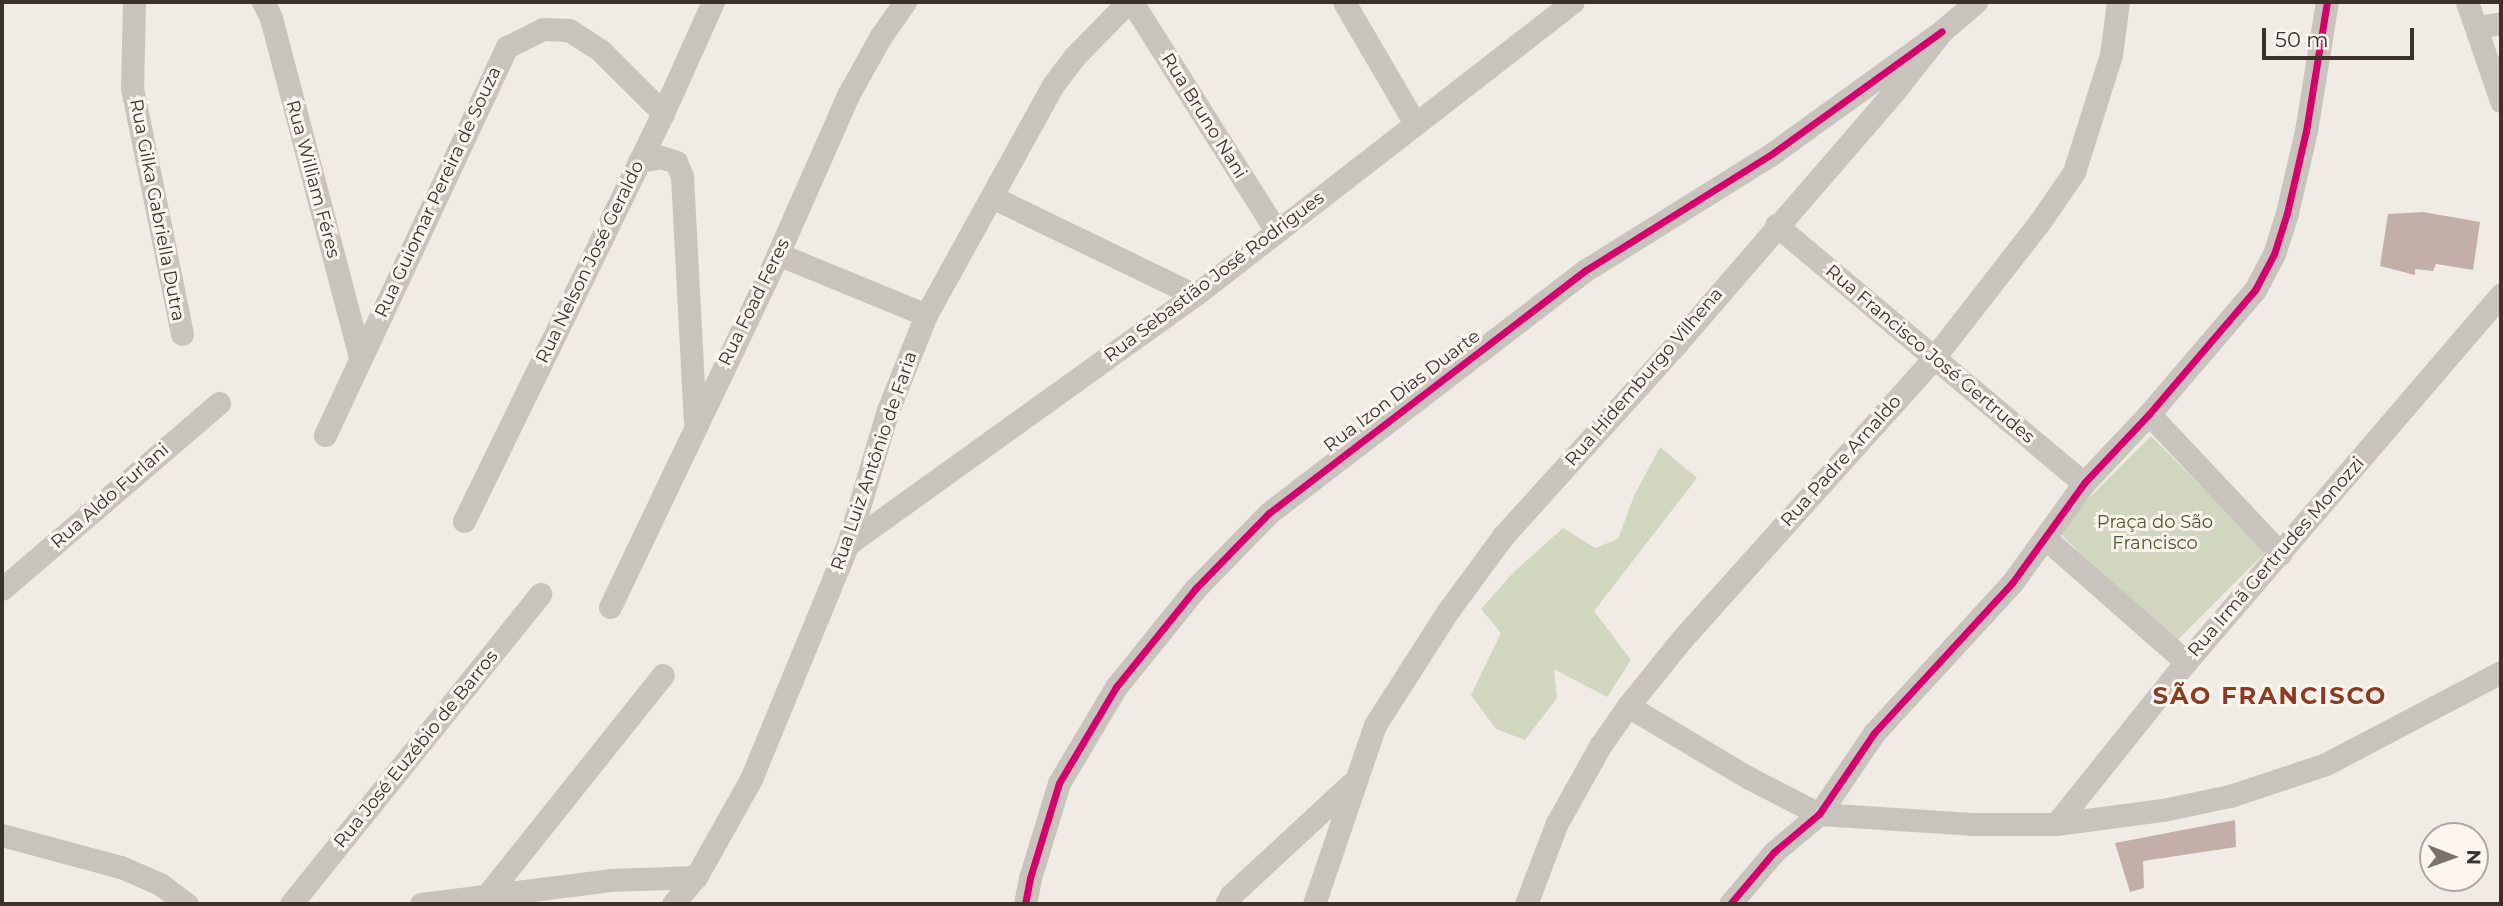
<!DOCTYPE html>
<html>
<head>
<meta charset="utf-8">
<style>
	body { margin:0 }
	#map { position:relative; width:2503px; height:906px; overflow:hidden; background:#f0ebe5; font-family:Montserrat,sans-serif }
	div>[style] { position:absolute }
	.green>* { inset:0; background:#d1d6bf; transform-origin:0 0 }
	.building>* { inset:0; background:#c3afa7 }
	.minor>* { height:23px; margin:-11.5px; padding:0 11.5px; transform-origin:11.5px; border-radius:11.5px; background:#c9c3be }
	.cycleway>* { height:7px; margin:-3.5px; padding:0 3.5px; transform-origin:3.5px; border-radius:3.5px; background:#d6006c }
	span { translate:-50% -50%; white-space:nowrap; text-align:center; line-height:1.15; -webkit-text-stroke:6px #fbf5ee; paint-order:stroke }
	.street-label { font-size:18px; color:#3b302b }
	.park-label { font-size:18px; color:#4a5a2e }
	.district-label { font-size:24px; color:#8c3b22; font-weight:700; letter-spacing:2px }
	.frame { position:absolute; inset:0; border:4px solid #3b302b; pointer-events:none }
	.north { position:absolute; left:2419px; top:822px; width:70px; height:70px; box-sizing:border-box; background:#fbf5ee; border:2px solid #aea6a0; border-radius:50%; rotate:91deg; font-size:19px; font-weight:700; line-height:28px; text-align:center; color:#3b302b }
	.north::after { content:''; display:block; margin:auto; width:24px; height:32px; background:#7a716c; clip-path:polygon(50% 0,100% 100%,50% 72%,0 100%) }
	.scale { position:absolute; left:2262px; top:28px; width:152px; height:32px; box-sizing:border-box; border:4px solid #3b302b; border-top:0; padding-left:9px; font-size:21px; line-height:24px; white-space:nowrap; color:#3b302b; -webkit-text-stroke:5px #fbf5ee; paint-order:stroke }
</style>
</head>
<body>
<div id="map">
	<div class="green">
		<i style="left:2151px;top:436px;width:163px;height:133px;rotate:45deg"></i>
		<i style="clip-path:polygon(1660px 447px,1697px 478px,1594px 611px,1631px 660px,1607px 697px,1554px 669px,1557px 698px,1525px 740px,1496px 729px,1471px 695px,1501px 633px,1481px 609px,1514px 572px,1563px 528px,1595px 548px,1618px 539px,1634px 496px)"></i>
	</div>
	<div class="building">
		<i style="clip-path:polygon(2423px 212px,2480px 222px,2473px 270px,2436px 264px,2433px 271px,2415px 269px,2415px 275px,2380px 266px,2388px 214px)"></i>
		<i style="clip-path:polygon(2235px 820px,2236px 847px,2143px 861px,2144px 888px,2130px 892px,2115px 843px)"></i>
	</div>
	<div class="minor">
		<i style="left:134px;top:2px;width:86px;rotate:91.3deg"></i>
		<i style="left:132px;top:88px;width:251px;rotate:78.5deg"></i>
		<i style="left:263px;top:2px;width:18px;rotate:63deg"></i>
		<i style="left:271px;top:18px;width:351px;rotate:75.3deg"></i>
		<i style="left:1132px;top:2px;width:271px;rotate:57.8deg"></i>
		<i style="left:1344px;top:2px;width:139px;rotate:59.7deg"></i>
		<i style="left:2467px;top:2px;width:105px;rotate:71deg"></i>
		<i style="left:2477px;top:27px;width:24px;rotate:-9deg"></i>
		<i style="left:639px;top:161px;width:22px;rotate:-10deg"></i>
		<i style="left:661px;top:157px;width:16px;rotate:18deg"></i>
		<i style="left:676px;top:162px;width:15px;rotate:67deg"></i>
		<i style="left:682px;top:176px;width:245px;rotate:87deg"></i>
		<i style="left:992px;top:197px;width:225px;rotate:25.8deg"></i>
		<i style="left:1776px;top:225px;width:402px;rotate:40deg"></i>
		<i style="left:778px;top:254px;width:160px;rotate:22.4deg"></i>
		<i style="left:2149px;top:414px;width:192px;rotate:46.7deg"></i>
		<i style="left:325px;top:435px;width:429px;rotate:-64.9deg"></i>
		<i style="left:507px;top:47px;width:40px;rotate:-26.6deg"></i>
		<i style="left:543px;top:29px;width:26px;rotate:2deg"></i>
		<i style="left:569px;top:30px;width:38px;rotate:33deg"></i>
		<i style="left:601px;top:51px;width:88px;rotate:45deg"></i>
		<i style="left:464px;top:521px;width:454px;rotate:-64deg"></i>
		<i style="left:663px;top:113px;width:122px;rotate:-65.8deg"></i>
		<i style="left:2045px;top:538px;width:188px;rotate:41.3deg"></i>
		<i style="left:848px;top:544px;width:427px;rotate:-35.7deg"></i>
		<i style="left:1195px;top:295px;width:478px;rotate:-37.8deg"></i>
		<i style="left:2px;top:589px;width:286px;rotate:-40.6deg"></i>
		<i style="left:610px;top:607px;width:391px;rotate:-64.5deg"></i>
		<i style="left:778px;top:254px;width:174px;rotate:-66.2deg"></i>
		<i style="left:848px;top:95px;width:68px;rotate:-60.8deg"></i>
		<i style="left:881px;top:36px;width:42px;rotate:-54.8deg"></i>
		<i style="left:1628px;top:706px;width:141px;rotate:30.8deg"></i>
		<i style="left:1749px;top:778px;width:79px;rotate:27.2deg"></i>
		<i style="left:1819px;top:814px;width:153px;rotate:3.7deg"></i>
		<i style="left:1972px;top:824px;width:84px"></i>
		<i style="left:2056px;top:824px;width:108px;rotate:-7.5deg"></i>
		<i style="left:2163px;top:810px;width:68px;rotate:-11.8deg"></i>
		<i style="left:2230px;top:796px;width:101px;rotate:-18.4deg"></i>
		<i style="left:2326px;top:764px;width:198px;rotate:-27.7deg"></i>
		<i style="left:2056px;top:824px;width:208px;rotate:-51.3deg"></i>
		<i style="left:2186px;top:662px;width:484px;rotate:-49.4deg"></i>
		<i style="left:2px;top:835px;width:123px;rotate:15.1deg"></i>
		<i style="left:121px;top:867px;width:43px;rotate:23.6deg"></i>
		<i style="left:160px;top:884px;width:34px;rotate:37deg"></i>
		<i style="left:291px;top:904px;width:398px;rotate:-51.2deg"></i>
		<i style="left:421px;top:904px;width:191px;rotate:-7.2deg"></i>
		<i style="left:610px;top:880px;width:86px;rotate:-2deg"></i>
		<i style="left:480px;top:904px;width:293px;rotate:-51.4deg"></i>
		<i style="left:673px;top:904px;width:35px;rotate:-50deg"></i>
		<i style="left:696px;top:877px;width:112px;rotate:-60.7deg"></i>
		<i style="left:751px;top:779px;width:254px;rotate:-67.6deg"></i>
		<i style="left:848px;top:544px;width:140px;rotate:-73.4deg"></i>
		<i style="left:888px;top:410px;width:102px;rotate:-68.2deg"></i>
		<i style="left:926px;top:315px;width:263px;rotate:-61.1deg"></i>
		<i style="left:1053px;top:85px;width:36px;rotate:-53deg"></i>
		<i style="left:1075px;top:56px;width:76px;rotate:-45.5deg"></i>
		<i style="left:1025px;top:904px;width:26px;rotate:-79deg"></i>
		<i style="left:1030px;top:878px;width:99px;rotate:-73deg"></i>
		<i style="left:1059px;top:783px;width:112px;rotate:-59.3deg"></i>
		<i style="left:1116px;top:687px;width:126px;rotate:-51.1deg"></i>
		<i style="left:1195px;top:589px;width:106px;rotate:-45.8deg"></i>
		<i style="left:1269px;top:513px;width:399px;rotate:-37.5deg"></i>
		<i style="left:1586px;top:270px;width:221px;rotate:-32deg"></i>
		<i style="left:1773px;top:153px;width:208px;rotate:-35.8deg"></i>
		<i style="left:1226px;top:904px;width:10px;rotate:-61deg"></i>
		<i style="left:1231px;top:895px;width:163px;rotate:-42.8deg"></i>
		<i style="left:1314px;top:904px;width:189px;rotate:-71.2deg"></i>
		<i style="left:1375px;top:725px;width:135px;rotate:-57.4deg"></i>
		<i style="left:1448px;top:611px;width:93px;rotate:-53.7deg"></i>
		<i style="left:1503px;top:536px;width:261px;rotate:-47.9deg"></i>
		<i style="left:1678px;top:342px;width:334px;rotate:-49.2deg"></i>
		<i style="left:1896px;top:89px;width:74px;rotate:-51.6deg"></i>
		<i style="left:1942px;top:31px;width:45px;rotate:-40.5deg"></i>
		<i style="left:1526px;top:904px;width:87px;rotate:-69.1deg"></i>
		<i style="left:1557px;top:823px;width:88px;rotate:-60.8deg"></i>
		<i style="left:1600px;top:746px;width:49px;rotate:-55deg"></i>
		<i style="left:1628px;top:706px;width:86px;rotate:-51.1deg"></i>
		<i style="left:1682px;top:639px;width:376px;rotate:-48.1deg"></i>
		<i style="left:1933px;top:359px;width:172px;rotate:-52.1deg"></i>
		<i style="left:2039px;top:223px;width:62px;rotate:-55.5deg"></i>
		<i style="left:2074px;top:172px;width:123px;rotate:-72.5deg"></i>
		<i style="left:2111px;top:55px;width:53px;rotate:-82.5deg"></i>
		<i style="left:1730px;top:904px;width:68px;rotate:-49.8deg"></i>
		<i style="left:1774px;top:852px;width:59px;rotate:-40.2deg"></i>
		<i style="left:1819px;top:814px;width:98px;rotate:-55.8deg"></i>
		<i style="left:1874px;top:733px;width:204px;rotate:-47.4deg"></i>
		<i style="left:2012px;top:583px;width:123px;rotate:-54.2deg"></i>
		<i style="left:2084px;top:483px;width:95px;rotate:-46.7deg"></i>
		<i style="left:2149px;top:414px;width:163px;rotate:-49.5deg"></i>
		<i style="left:2255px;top:290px;width:41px;rotate:-62.2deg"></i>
		<i style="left:2274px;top:254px;width:43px;rotate:-72.4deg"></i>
		<i style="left:2287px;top:213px;width:84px;rotate:-77deg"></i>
		<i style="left:2306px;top:131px;width:131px;rotate:-80.8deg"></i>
	</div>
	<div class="cycleway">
		<i style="left:1025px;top:904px;width:26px;rotate:-79deg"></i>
		<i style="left:1030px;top:878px;width:99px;rotate:-73deg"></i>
		<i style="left:1059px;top:783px;width:112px;rotate:-59.3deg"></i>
		<i style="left:1116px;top:687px;width:126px;rotate:-51.1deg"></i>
		<i style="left:1195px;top:589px;width:106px;rotate:-45.8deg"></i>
		<i style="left:1269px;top:513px;width:399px;rotate:-37.5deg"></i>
		<i style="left:1586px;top:270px;width:221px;rotate:-32deg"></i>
		<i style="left:1773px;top:153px;width:208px;rotate:-35.8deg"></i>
		<i style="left:1730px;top:904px;width:68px;rotate:-49.8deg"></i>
		<i style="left:1774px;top:852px;width:59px;rotate:-40.2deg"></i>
		<i style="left:1819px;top:814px;width:98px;rotate:-55.8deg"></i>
		<i style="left:1874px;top:733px;width:204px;rotate:-47.4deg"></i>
		<i style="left:2012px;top:583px;width:123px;rotate:-54.2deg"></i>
		<i style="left:2084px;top:483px;width:95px;rotate:-46.7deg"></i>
		<i style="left:2149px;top:414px;width:163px;rotate:-49.5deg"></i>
		<i style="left:2255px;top:290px;width:41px;rotate:-62.2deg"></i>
		<i style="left:2274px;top:254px;width:43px;rotate:-72.4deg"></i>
		<i style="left:2287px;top:213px;width:84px;rotate:-77deg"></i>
		<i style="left:2306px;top:131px;width:131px;rotate:-80.8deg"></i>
	</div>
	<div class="street-label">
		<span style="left:1204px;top:116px;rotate:58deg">Rua Bruno Nani</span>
		<span style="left:313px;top:179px;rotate:75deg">Rua William Féres</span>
		<span style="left:438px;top:192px;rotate:-65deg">Rua Guiomar Pereira de Souza</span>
		<span style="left:157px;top:210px;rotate:79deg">Rua Gilka Gabriella Dutra</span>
		<span style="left:590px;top:262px;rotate:-64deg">Rua Nelson José Geraldo</span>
		<span style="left:1214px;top:277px;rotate:-37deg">Rua Sebastião José Rodrigues</span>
		<span style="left:754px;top:302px;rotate:-64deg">Rua Foad Feres</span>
		<span style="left:1930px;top:354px;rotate:40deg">Rua Francisco José Gertrudes</span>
		<span style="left:1644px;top:377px;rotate:-49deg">Rua Hidemburgo Vilhena</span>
		<span style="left:1402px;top:391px;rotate:-37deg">Rua Izon Dias Duarte</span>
		<span style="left:874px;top:461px;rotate:-71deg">Rua Luiz Antônio de Faria</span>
		<span style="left:1841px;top:461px;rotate:-48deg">Rua Padre Arnaldo</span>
		<span style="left:110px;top:496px;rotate:-41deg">Rua Aldo Furlani</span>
		<span style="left:2276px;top:557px;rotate:-49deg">Rua Irmã Gertrudes Monozzi</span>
		<span style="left:416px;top:749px;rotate:-51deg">Rua José Euzébio de Barros</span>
	</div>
	<div class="park-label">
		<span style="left:2155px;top:533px">Praça do São<br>Francisco</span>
	</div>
	<div class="district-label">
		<span style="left:2270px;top:696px">SÃO FRANCISCO</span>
	</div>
	<div class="frame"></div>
	<div class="north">N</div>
	<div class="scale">50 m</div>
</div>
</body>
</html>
